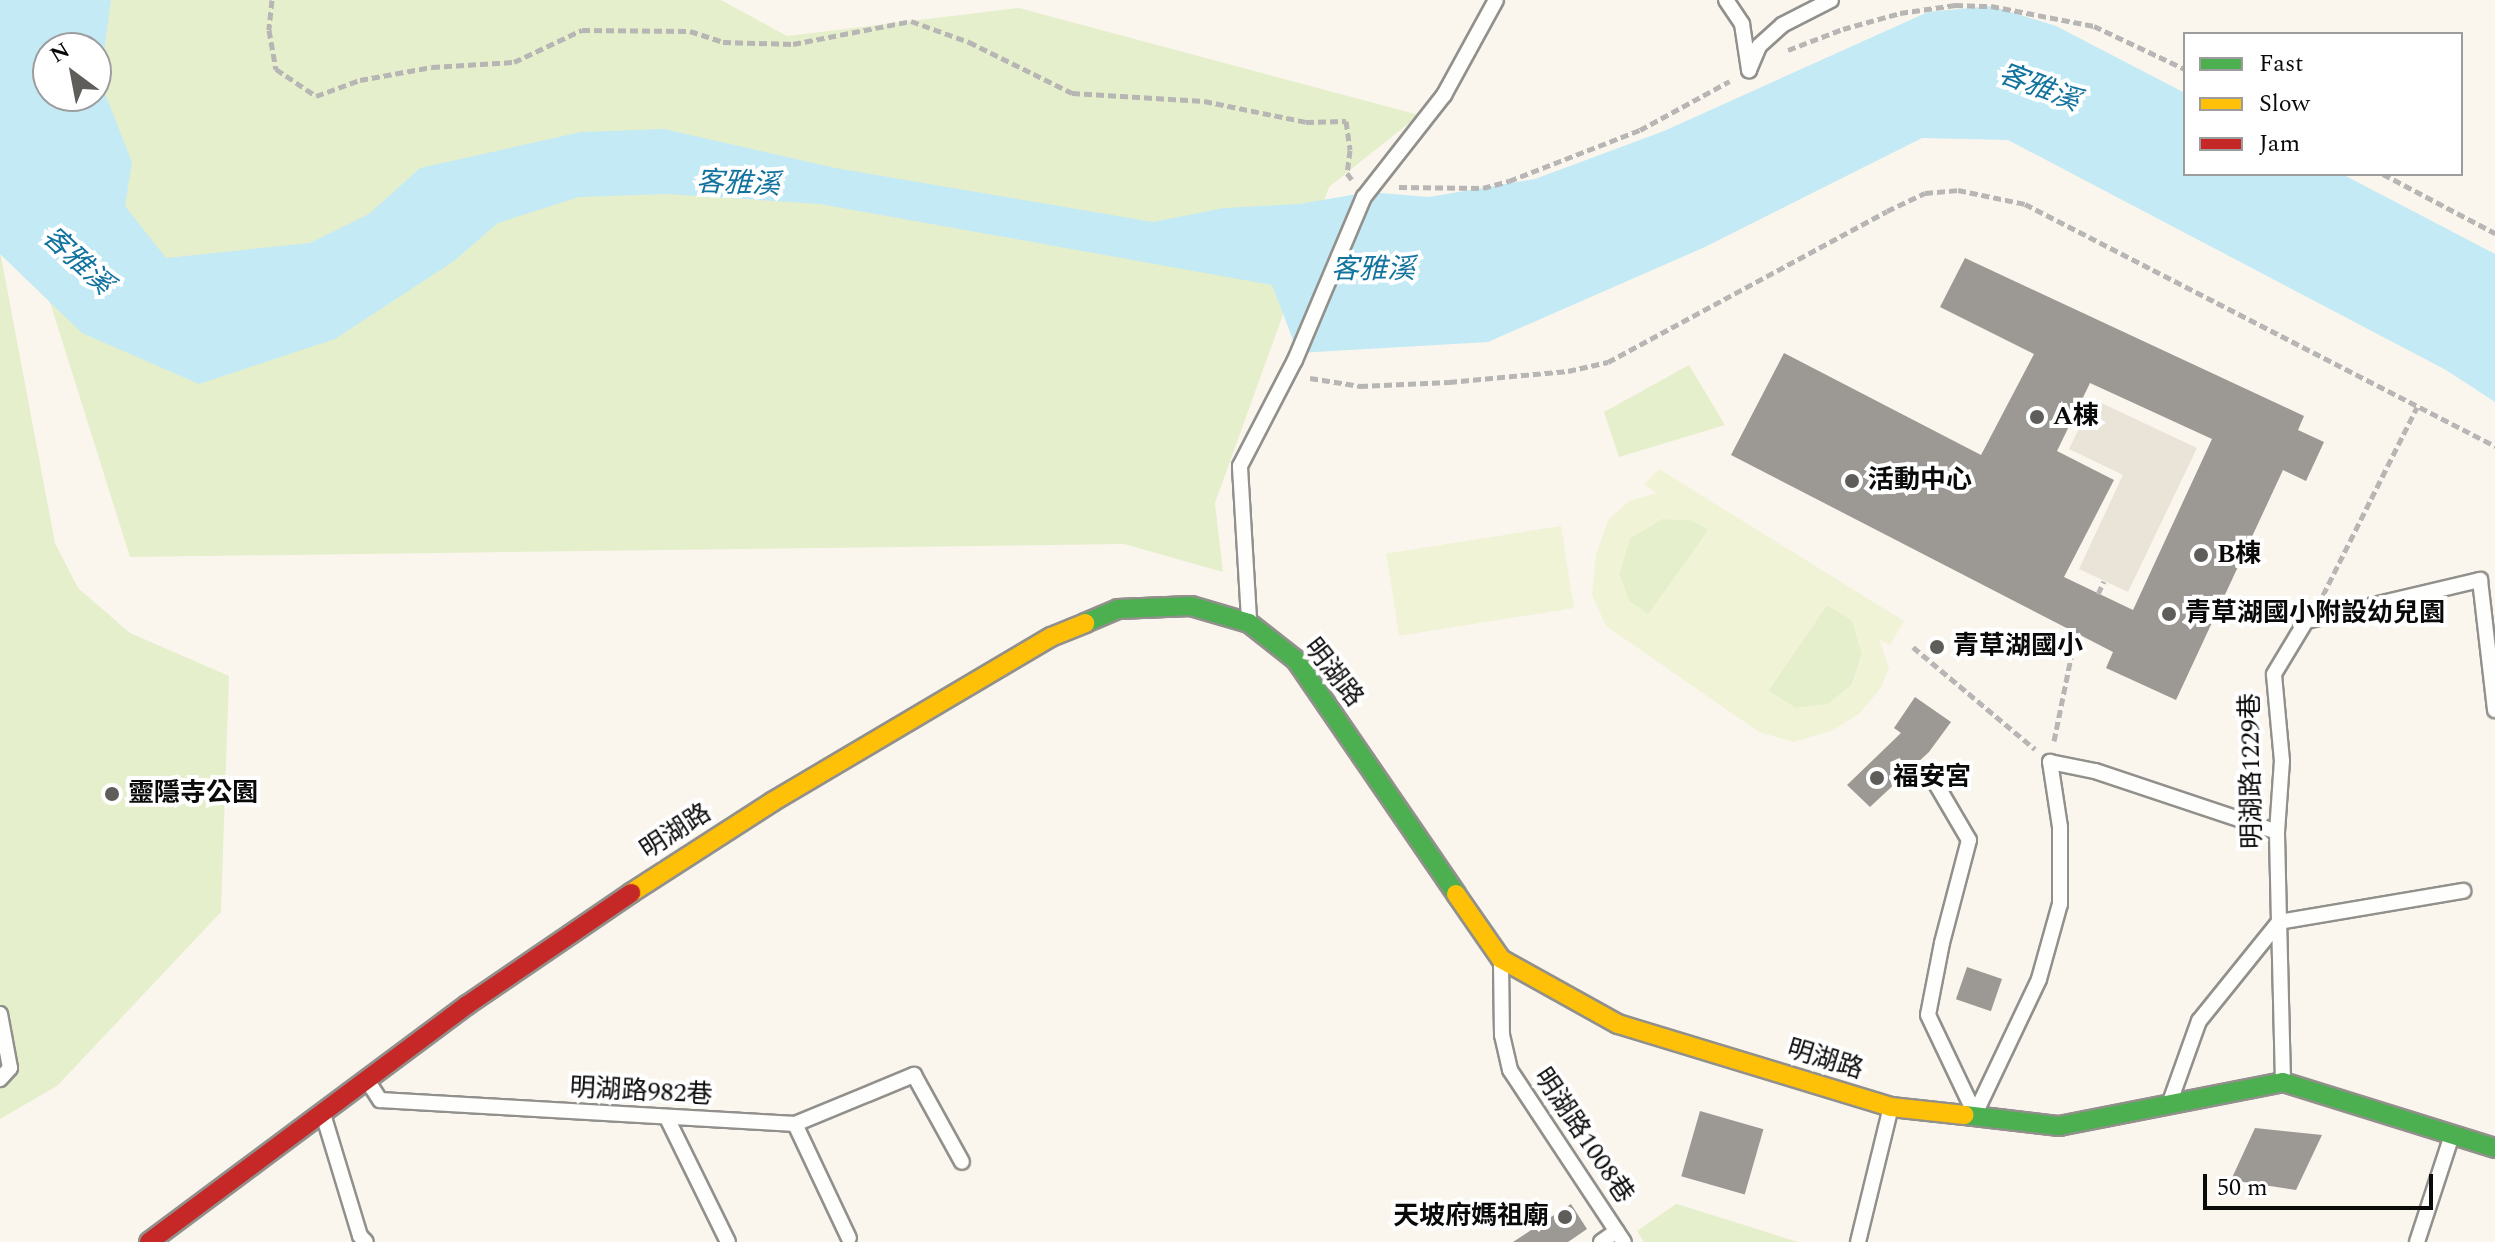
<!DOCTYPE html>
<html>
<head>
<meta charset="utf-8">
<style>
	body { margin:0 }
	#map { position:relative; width:2495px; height:1242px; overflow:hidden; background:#faf6ed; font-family:Spectral,"Noto Sans TC",serif }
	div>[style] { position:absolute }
	.green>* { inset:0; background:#e6efcc }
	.pitch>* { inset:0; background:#f0f3d6; transform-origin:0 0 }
	.plaza>* { inset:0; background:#eae4d8 }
	.water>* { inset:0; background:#c3eaf5 }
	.building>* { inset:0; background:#9c9894; transform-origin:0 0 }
	.path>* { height:5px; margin-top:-2.5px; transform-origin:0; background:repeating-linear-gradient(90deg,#b7b6b5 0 8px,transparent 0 12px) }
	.roads { filter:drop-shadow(2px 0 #92908c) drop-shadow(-2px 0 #92908c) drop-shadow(0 2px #92908c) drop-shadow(0 -2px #92908c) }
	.lane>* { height:14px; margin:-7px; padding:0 7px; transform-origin:7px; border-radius:7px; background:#fefefc }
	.fast>* { height:18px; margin:-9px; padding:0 9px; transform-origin:9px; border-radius:9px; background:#4caf50 }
	.slow>* { height:18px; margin:-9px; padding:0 9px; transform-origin:9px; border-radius:9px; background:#ffc107 }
	.jam>* { height:18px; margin:-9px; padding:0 9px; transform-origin:9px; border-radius:9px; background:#c62828 }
	.dots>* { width:22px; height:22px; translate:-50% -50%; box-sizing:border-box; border:4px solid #fff; border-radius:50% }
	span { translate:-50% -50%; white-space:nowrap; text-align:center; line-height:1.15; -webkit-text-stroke:8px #fff; paint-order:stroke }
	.poi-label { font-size:26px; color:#0a0a0a; font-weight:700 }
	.left { translate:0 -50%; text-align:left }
	.right { translate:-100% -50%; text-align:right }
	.street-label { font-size:26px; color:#0a0a0a }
	.water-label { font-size:28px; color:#12739e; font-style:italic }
	.legend { position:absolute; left:2183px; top:32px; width:280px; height:144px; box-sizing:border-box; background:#fff; border:2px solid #9d9d9d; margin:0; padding:10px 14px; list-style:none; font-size:24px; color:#0a0a0a }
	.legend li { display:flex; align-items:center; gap:16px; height:40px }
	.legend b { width:40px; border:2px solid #9d9d9d }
	.north { position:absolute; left:32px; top:32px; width:80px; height:80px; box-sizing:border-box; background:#fff; border:2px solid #9d9d9d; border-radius:50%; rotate:328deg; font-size:22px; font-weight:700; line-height:32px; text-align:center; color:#0a0a0a }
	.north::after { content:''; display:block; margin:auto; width:28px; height:36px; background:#5e5d59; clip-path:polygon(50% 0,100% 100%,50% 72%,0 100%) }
	.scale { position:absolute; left:2203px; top:1174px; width:230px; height:36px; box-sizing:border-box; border:4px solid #0a0a0a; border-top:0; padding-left:10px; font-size:24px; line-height:28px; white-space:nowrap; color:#0a0a0a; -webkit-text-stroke:6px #fff; paint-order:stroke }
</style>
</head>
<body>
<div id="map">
	<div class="green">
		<i style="clip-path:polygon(evenodd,0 0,721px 0,787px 36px,1019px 8px,1419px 115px,1329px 187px,1215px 503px,1223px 572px,1124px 544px,130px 557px,0 143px,0 0,48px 48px,96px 48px,96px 96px,48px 96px,48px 48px)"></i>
		<i style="clip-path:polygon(0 251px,55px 543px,78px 588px,130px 633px,229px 676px,221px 912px,57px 1086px,0 1119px)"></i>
		<i style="clip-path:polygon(1689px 365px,1725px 425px,1619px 457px,1604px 412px)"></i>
		<i style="clip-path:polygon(1662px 519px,1691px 520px,1709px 529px,1649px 615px,1629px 601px,1619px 574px,1630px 538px)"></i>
		<i style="clip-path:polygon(1827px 605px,1852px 620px,1862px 654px,1852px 685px,1828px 704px,1796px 708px,1768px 691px)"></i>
		<i style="clip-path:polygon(1676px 1204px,1677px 1204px,1798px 1242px,1644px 1242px,1637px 1231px)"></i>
	</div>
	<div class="pitch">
		<i style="clip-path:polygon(evenodd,1659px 469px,1904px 621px,1890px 645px,1879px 639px,1889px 668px,1880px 689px,1859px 714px,1833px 730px,1794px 742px,1759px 732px,1606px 626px,1592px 595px,1596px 555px,1608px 520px,1629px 501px,1657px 493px,1644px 485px,1659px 469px,1662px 519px,1691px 520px,1709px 530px,1648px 614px,1629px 601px,1619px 574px,1630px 538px,1662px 519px,1659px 469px,1827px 605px,1852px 620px,1862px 654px,1853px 685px,1828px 704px,1796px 708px,1768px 691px,1827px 605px)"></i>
		<i style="left:1561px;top:526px;width:83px;height:177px;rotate:81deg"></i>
	</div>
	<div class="plaza">
		<i style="clip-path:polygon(2093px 399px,2197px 448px,2128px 592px,2079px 569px,2123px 475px,2069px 449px)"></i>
	</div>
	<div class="water">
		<i style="clip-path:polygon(evenodd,0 0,111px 0,100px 81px,132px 162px,125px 206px,166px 258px,310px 243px,369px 214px,420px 168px,581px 132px,664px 129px,835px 168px,1153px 222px,1224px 208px,1299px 204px,1369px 192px,1429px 197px,1535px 179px,1664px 131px,1928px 12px,1991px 6px,2056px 26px,2185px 93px,2185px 174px,2342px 174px,2495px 254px,2495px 402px,2446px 370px,2008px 140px,1922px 138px,1705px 247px,1488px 342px,1298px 353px,1272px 285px,820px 204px,667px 194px,579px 197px,498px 223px,454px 261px,335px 339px,199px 384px,82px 333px,0 254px,0 0,48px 48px,96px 48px,96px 96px,48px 96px,48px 48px)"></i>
	</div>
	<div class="building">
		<i style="clip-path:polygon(evenodd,1965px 258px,2304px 416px,2298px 430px,2324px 442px,2306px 481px,2283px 470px,2176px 700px,2106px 668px,2113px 652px,1731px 455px,1784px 353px,1981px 455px,2034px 354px,1940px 307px,1965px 258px,2090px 383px,2212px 439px,2133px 610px,2064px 577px,2114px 480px,2057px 451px,2090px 383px)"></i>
		<i style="clip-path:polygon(1915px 697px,1951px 722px,1929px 752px,1870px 807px,1847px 785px,1901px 733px,1894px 728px)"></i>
		<i style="left:1967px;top:967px;width:37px;height:34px;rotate:19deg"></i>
		<i style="left:1700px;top:1111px;width:66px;height:68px;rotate:16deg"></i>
		<i style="clip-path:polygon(2255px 1128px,2322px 1135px,2296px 1190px,2231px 1180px)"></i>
		<i style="clip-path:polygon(1571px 1204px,1587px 1229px,1568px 1242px,1513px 1242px)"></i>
	</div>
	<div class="path">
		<i style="left:272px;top:0;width:30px;rotate:96deg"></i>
		<i style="left:269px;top:30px;width:40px;rotate:80deg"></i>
		<i style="left:276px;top:69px;width:48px;rotate:34deg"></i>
		<i style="left:316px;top:96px;width:47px;rotate:-20deg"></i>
		<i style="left:360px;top:80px;width:73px;rotate:-10.2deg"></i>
		<i style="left:432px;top:67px;width:82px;rotate:-3.5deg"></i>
		<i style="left:514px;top:62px;width:75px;rotate:-25.2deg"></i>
		<i style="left:582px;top:30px;width:108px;rotate:0.5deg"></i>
		<i style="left:690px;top:31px;width:35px;rotate:18deg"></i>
		<i style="left:723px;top:42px;width:70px;rotate:1.6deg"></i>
		<i style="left:793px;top:44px;width:120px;rotate:-11deg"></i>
		<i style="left:911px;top:21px;width:62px;rotate:19.9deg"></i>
		<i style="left:969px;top:42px;width:115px;rotate:26.3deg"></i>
		<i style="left:1072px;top:93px;width:132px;rotate:3.5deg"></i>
		<i style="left:1204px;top:101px;width:104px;rotate:11.6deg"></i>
		<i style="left:1306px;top:122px;width:40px;rotate:-1.4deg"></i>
		<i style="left:1346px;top:121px;width:29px;rotate:82deg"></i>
		<i style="left:1350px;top:150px;width:23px;rotate:97deg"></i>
		<i style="left:1347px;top:173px;width:9px;rotate:54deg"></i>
		<i style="left:1788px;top:50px;width:59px;rotate:-20.9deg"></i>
		<i style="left:1843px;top:29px;width:59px;rotate:-15.7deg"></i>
		<i style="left:1900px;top:13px;width:56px;rotate:-8.3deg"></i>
		<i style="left:1955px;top:5px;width:36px;rotate:2deg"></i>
		<i style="left:1991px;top:6px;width:105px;rotate:11deg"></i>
		<i style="left:2094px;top:26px;width:101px;rotate:25.3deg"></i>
		<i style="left:2383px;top:174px;width:127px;rotate:27.8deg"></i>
		<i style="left:1399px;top:187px;width:84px;rotate:0.7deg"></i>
		<i style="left:1483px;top:188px;width:27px;rotate:-15deg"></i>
		<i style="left:1509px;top:181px;width:141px;rotate:-21.3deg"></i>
		<i style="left:1640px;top:130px;width:102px;rotate:-28.6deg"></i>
		<i style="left:1310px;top:378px;width:51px;rotate:9.1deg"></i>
		<i style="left:1360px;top:386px;width:89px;rotate:-2.6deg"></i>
		<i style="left:1449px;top:382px;width:120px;rotate:-5.3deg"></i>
		<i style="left:1568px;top:371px;width:41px;rotate:-12.7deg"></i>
		<i style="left:1608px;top:362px;width:317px;rotate:-28.4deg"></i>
		<i style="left:1887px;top:211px;width:42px;rotate:-25.3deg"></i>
		<i style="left:1925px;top:193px;width:33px;rotate:-5deg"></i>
		<i style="left:1958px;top:190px;width:68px;rotate:11.8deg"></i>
		<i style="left:2025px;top:204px;width:529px;rotate:27.24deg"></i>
		<i style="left:2098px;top:594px;width:14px;rotate:-65deg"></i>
		<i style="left:2323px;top:595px;width:210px;rotate:-63.4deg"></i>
		<i style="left:1913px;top:647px;width:159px;rotate:39.9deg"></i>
		<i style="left:2054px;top:741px;width:110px;rotate:-78.5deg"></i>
	</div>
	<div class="roads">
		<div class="lane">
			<i style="left:1726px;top:0;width:29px;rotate:56deg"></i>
			<i style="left:1742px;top:24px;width:47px;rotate:81.3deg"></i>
			<i style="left:1749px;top:70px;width:26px;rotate:-67deg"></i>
			<i style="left:1759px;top:46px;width:31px;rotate:-42deg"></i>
			<i style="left:1782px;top:25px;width:55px;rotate:-27deg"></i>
			<i style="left:1249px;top:619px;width:153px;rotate:-93.4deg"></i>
			<i style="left:1240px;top:466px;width:119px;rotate:-62.6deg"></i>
			<i style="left:1295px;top:360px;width:177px;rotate:-67.1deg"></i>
			<i style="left:1364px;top:197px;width:130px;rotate:-51.9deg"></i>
			<i style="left:1444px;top:95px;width:108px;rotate:-61.3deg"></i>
			<i style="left:1932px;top:777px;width:73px;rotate:59.6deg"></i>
			<i style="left:1969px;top:840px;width:106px;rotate:104.7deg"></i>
			<i style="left:1942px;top:943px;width:73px;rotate:101deg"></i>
			<i style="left:1928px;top:1015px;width:110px;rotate:64.6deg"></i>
			<i style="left:1501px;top:963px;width:72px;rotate:89.2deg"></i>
			<i style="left:1502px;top:1035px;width:36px;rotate:77deg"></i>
			<i style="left:1510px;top:1070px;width:206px;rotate:56.5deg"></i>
			<i style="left:0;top:1014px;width:55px;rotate:79.5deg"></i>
			<i style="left:10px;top:1068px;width:15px;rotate:132deg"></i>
			<i style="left:367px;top:1080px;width:24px;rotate:57deg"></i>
			<i style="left:380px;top:1100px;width:416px;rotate:3.3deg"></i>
			<i style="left:795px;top:1124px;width:129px;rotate:-22.4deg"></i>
			<i style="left:914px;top:1075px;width:99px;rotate:61.1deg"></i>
			<i style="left:2283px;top:1082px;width:160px;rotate:-91.4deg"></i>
			<i style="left:2279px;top:922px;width:187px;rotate:-9.6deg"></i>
			<i style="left:2171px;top:1099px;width:83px;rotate:-70.3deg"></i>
			<i style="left:2199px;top:1021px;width:127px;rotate:-51.1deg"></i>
			<i style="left:2279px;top:922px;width:90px;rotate:-91.3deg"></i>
			<i style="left:2277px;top:832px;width:71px;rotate:-86deg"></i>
			<i style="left:2282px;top:761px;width:87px;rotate:-95.3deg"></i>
			<i style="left:2274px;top:674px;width:62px;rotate:-58.9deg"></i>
			<i style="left:2306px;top:621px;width:179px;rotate:-13.3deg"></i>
			<i style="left:2480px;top:580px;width:131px;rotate:83.4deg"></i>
			<i style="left:323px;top:1114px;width:127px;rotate:73.1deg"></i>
			<i style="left:360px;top:1236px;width:8px;rotate:45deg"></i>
			<i style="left:1975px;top:1114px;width:149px;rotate:-64.6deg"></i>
			<i style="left:2039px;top:979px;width:78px;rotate:-74.4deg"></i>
			<i style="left:2060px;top:904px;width:77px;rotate:-90deg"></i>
			<i style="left:2060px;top:827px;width:66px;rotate:-98.7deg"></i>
			<i style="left:2050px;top:762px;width:46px;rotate:11.3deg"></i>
			<i style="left:2095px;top:771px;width:192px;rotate:18.5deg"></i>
			<i style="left:667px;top:1118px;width:138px;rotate:63.8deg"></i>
			<i style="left:795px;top:1124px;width:126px;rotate:64.7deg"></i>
			<i style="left:1601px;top:1242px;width:19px;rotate:-35deg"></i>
			<i style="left:1858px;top:1242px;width:139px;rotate:-76.3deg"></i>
			<i style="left:2417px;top:1242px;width:109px;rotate:-71.9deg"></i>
		</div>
		<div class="fast">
			<i style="left:1085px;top:623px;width:36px;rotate:-23deg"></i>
			<i style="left:1118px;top:609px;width:73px;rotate:-2.4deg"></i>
			<i style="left:1191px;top:606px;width:60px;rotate:16.3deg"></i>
			<i style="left:1249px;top:623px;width:60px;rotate:38.2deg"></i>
			<i style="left:1296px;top:660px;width:283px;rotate:55.6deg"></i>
			<i style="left:1965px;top:1115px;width:95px;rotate:6.7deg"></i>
			<i style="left:2059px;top:1126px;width:228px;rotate:-11.1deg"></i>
			<i style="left:2283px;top:1082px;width:222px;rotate:17.3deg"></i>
		</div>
		<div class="slow">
			<i style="left:631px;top:893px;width:168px;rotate:-32.8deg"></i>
			<i style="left:772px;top:802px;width:324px;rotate:-30.6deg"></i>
			<i style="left:1051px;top:637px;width:37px;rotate:-22deg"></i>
			<i style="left:1456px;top:894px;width:79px;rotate:55.3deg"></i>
			<i style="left:1501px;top:959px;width:134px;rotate:29.1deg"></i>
			<i style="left:1618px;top:1024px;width:285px;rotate:16.9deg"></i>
			<i style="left:1891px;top:1107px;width:74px;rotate:6.2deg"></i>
		</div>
		<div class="jam">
			<i style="left:149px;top:1242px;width:397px;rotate:-36.7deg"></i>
			<i style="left:467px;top:1005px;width:199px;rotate:-34.3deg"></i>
		</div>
	</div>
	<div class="dots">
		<i style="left:2037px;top:417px;background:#5e5d59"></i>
		<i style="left:1852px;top:481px;background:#5e5d59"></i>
		<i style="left:2201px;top:555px;background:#5e5d59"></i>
		<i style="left:2169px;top:614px;background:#5e5d59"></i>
		<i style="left:1937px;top:647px;background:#5e5d59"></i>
		<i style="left:1877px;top:778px;background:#5e5d59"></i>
		<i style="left:112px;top:794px;background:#5e5d59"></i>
		<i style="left:1565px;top:1217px;background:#5e5d59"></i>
	</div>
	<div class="poi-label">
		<span class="left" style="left:2053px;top:417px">A棟</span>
		<span class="left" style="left:1868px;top:481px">活動中心</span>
		<span class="left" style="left:2217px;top:555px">B棟</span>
		<span class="left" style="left:2185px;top:614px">青草湖國小附設幼兒園</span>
		<span class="left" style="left:1953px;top:647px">青草湖國小</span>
		<span class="left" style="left:1893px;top:778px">福安宮</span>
		<span class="left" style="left:128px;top:794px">靈隱寺公園</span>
		<span class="right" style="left:1549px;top:1217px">天坡府媽祖廟</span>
	</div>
	<div class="street-label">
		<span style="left:1333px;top:673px;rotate:52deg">明湖路</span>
		<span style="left:2252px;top:771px;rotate:-91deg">明湖路1229巷</span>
		<span style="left:676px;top:832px;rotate:-33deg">明湖路</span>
		<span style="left:1825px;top:1060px;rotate:17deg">明湖路</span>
		<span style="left:641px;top:1092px;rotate:3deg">明湖路982巷</span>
		<span style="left:1583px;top:1136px;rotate:56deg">明湖路1008巷</span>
	</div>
	<div class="water-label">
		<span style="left:2039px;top:88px;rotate:21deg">客雅溪</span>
		<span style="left:738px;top:184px;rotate:2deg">客雅溪</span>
		<span style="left:77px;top:261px;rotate:43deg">客雅溪</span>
		<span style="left:1373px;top:270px">客雅溪</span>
	</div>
	<ul class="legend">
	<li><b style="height:10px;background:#4caf50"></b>Fast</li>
	<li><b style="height:10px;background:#ffc107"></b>Slow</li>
	<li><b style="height:10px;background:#c62828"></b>Jam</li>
	</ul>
	<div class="north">N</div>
	<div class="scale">50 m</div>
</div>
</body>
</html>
